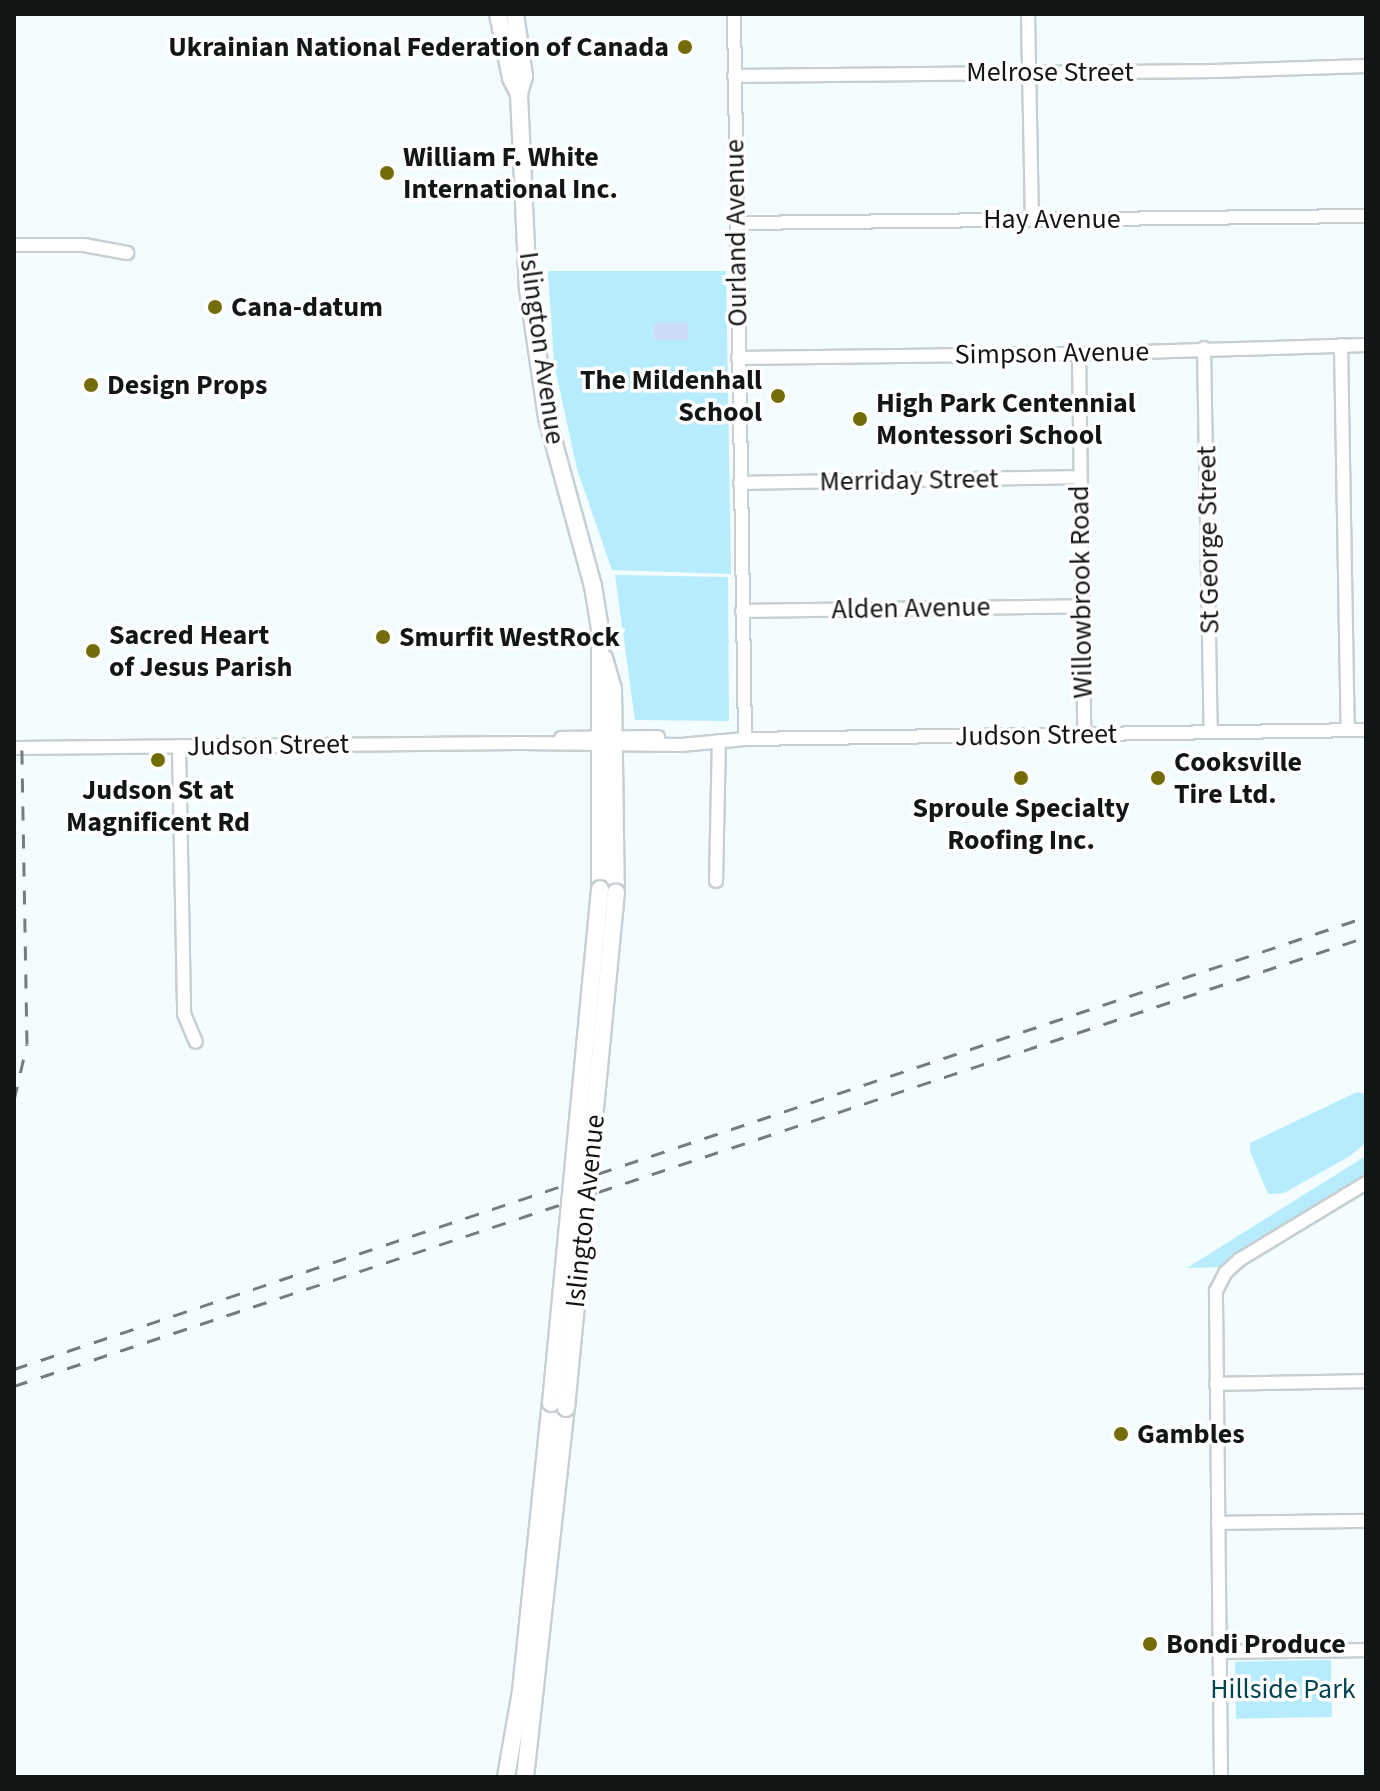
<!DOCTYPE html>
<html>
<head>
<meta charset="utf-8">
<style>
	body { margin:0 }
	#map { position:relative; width:1380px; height:1791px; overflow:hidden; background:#f3fcfe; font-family:"Source Sans 3",sans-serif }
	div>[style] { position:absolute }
	.green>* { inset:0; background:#b6ecfd; transform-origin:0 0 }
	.water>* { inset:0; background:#ccdbfa; transform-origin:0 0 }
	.roads { filter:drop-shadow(2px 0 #c7cfd2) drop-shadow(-2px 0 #c7cfd2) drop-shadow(0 2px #c7cfd2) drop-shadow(0 -2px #c7cfd2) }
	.minor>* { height:12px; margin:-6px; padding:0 6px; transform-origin:6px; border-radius:6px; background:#fff }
	.major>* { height:16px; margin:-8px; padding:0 8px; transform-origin:8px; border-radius:8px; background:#fff }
	.rail>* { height:3px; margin-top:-1.5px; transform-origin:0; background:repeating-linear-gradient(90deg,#767c7d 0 14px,transparent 0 28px) }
	.bridges { filter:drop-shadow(2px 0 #c7cfd2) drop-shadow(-2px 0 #c7cfd2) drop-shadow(0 2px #c7cfd2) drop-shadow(0 -2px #c7cfd2) }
	.major-bridge>* { height:16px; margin:-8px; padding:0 8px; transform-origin:8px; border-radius:8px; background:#fff }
	.dots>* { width:22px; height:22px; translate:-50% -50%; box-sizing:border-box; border:4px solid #fff; border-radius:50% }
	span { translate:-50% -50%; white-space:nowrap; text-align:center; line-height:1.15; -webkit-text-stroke:7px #fff; paint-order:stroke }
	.poi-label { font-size:28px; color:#131617; font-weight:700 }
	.right { translate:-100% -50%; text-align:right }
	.left { translate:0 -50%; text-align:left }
	.street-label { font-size:28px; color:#131617 }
	.park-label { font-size:28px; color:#024453 }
	.frame { position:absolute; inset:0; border:16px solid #131617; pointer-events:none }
</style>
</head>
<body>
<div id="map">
	<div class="green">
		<i style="clip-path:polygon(548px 271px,726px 271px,731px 574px,612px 570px,577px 469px,554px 363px)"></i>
		<i style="clip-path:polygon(615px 575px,728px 577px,729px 721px,635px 720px)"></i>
		<i style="clip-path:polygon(1357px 1092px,1366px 1094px,1366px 1143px,1350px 1156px,1284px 1193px,1268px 1194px,1250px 1151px,1250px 1143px)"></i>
		<i style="clip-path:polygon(1366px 1156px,1366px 1177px,1220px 1267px,1187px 1268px)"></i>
		<i style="left:1331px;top:1660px;width:57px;height:96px;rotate:89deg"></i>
	</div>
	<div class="water">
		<i style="left:654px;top:323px;width:34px;height:17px"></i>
	</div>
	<div class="roads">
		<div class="minor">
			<i style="left:734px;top:14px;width:725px;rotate:89.13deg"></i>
			<i style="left:1028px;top:14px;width:204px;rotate:88.9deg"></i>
			<i style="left:734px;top:76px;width:482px;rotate:-0.6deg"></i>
			<i style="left:1216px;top:71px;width:150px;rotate:-1.9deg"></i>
			<i style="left:737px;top:223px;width:629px;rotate:-0.64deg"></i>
			<i style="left:14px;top:245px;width:70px"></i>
			<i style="left:84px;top:245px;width:44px;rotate:10.5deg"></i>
			<i style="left:1341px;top:345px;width:385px;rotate:89deg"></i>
			<i style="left:1204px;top:348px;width:384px;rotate:89deg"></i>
			<i style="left:1079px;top:354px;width:380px;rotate:89.2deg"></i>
			<i style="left:738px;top:358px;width:341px;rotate:-0.7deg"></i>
			<i style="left:1079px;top:354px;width:287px;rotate:-1.8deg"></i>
			<i style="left:740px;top:483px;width:339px;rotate:-1deg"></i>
			<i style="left:742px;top:611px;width:338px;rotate:-0.8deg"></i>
			<i style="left:561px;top:738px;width:97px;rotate:-0.6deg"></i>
			<i style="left:179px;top:746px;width:268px;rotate:88.9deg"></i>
			<i style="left:184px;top:1014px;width:30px;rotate:67deg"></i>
			<i style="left:14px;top:748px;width:508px;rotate:-0.56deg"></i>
			<i style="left:522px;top:743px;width:159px;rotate:0.7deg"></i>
			<i style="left:681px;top:745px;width:64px;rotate:-5.4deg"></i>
			<i style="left:745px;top:739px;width:621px;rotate:-0.83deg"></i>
			<i style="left:716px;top:881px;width:140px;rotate:-88.8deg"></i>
			<i style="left:1216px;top:1384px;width:150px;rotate:-1.1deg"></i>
			<i style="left:1218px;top:1523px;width:148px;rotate:-0.8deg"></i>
			<i style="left:1220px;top:1652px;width:146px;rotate:-0.8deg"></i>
			<i style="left:1221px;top:1777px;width:486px;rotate:-90.6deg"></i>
			<i style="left:1216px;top:1291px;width:20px;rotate:-63deg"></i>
			<i style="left:1225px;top:1273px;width:19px;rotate:-43deg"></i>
			<i style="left:1239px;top:1260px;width:149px;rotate:-31.2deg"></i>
		</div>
		<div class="major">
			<i style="left:498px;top:14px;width:65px;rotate:78.5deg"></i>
			<i style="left:511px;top:78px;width:18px;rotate:63deg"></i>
			<i style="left:515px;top:14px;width:63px;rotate:81.7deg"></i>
			<i style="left:524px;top:76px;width:19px;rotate:106deg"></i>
			<i style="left:519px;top:94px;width:195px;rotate:87.4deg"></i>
			<i style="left:528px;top:289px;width:130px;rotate:81.6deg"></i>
			<i style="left:547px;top:418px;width:174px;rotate:74.7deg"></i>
			<i style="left:593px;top:586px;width:44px;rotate:80.8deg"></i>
			<i style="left:600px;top:629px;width:260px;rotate:90deg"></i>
			<i style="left:604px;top:658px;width:32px;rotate:74deg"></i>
			<i style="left:613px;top:689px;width:203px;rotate:89.2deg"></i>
			<i style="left:506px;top:1777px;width:87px;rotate:-80.1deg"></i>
			<i style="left:521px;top:1691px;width:290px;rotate:-84.1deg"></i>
			<i style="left:525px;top:1777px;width:371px;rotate:-83.7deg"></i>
		</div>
	</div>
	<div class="rail">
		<i style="left:14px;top:1100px;width:57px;rotate:-76.9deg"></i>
		<i style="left:27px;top:1044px;width:296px;rotate:-91deg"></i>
		<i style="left:14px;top:1369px;width:1426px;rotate:-18.49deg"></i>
		<i style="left:14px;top:1386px;width:1425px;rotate:-18.37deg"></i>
	</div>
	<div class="bridges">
		<div class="major-bridge">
			<i style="left:551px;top:1403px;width:516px;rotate:-84.55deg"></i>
			<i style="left:566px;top:1408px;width:518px;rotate:-84.47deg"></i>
		</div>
	</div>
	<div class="dots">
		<i style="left:685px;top:47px;background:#746c08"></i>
		<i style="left:387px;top:173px;background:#746c08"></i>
		<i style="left:215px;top:307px;background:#746c08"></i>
		<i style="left:91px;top:385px;background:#746c08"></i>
		<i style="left:778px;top:396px;background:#746c08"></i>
		<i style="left:860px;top:419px;background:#746c08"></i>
		<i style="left:383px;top:637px;background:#746c08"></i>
		<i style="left:93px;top:651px;background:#746c08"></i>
		<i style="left:158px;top:760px;background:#746c08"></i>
		<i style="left:1021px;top:778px;background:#746c08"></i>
		<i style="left:1158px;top:778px;background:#746c08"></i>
		<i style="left:1121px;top:1434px;background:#746c08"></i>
		<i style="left:1150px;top:1644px;background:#746c08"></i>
	</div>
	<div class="poi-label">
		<span class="right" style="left:669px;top:47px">Ukrainian National Federation of Canada</span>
		<span class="left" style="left:403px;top:173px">William F. White<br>International Inc.</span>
		<span class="left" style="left:231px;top:307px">Cana-datum</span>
		<span class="right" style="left:762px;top:396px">The Mildenhall<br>School</span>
		<span class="left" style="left:107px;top:385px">Design Props</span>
		<span class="left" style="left:876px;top:419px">High Park Centennial<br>Montessori School</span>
		<span class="left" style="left:109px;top:651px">Sacred Heart<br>of Jesus Parish</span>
		<span class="left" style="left:399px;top:637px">Smurfit WestRock</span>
		<span class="left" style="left:1174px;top:778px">Cooksville<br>Tire Ltd.</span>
		<span style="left:158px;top:806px">Judson St at<br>Magnificent Rd</span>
		<span style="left:1021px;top:824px">Sproule Specialty<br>Roofing Inc.</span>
		<span class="left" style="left:1137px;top:1434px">Gambles</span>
		<span class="left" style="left:1166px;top:1644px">Bondi Produce</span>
	</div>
	<div class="street-label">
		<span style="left:1050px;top:72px">Melrose Street</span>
		<span style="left:1052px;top:219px">Hay Avenue</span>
		<span style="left:736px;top:233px;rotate:-91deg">Ourland Avenue</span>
		<span style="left:542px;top:348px;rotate:82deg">Islington Avenue</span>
		<span style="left:1052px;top:353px;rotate:-1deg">Simpson Avenue</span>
		<span style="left:909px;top:480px;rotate:-1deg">Merriday Street</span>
		<span style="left:1208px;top:540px;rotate:-91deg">St George Street</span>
		<span style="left:1081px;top:592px;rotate:-91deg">Willowbrook Road</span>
		<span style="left:911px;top:608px;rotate:-1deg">Alden Avenue</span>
		<span style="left:1036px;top:735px;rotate:-1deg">Judson Street</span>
		<span style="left:268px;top:745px;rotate:-1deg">Judson Street</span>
		<span style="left:585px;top:1211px;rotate:-84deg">Islington Avenue</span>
	</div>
	<div class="park-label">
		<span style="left:1283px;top:1689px">Hillside Park</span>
	</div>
	<div class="frame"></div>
</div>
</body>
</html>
